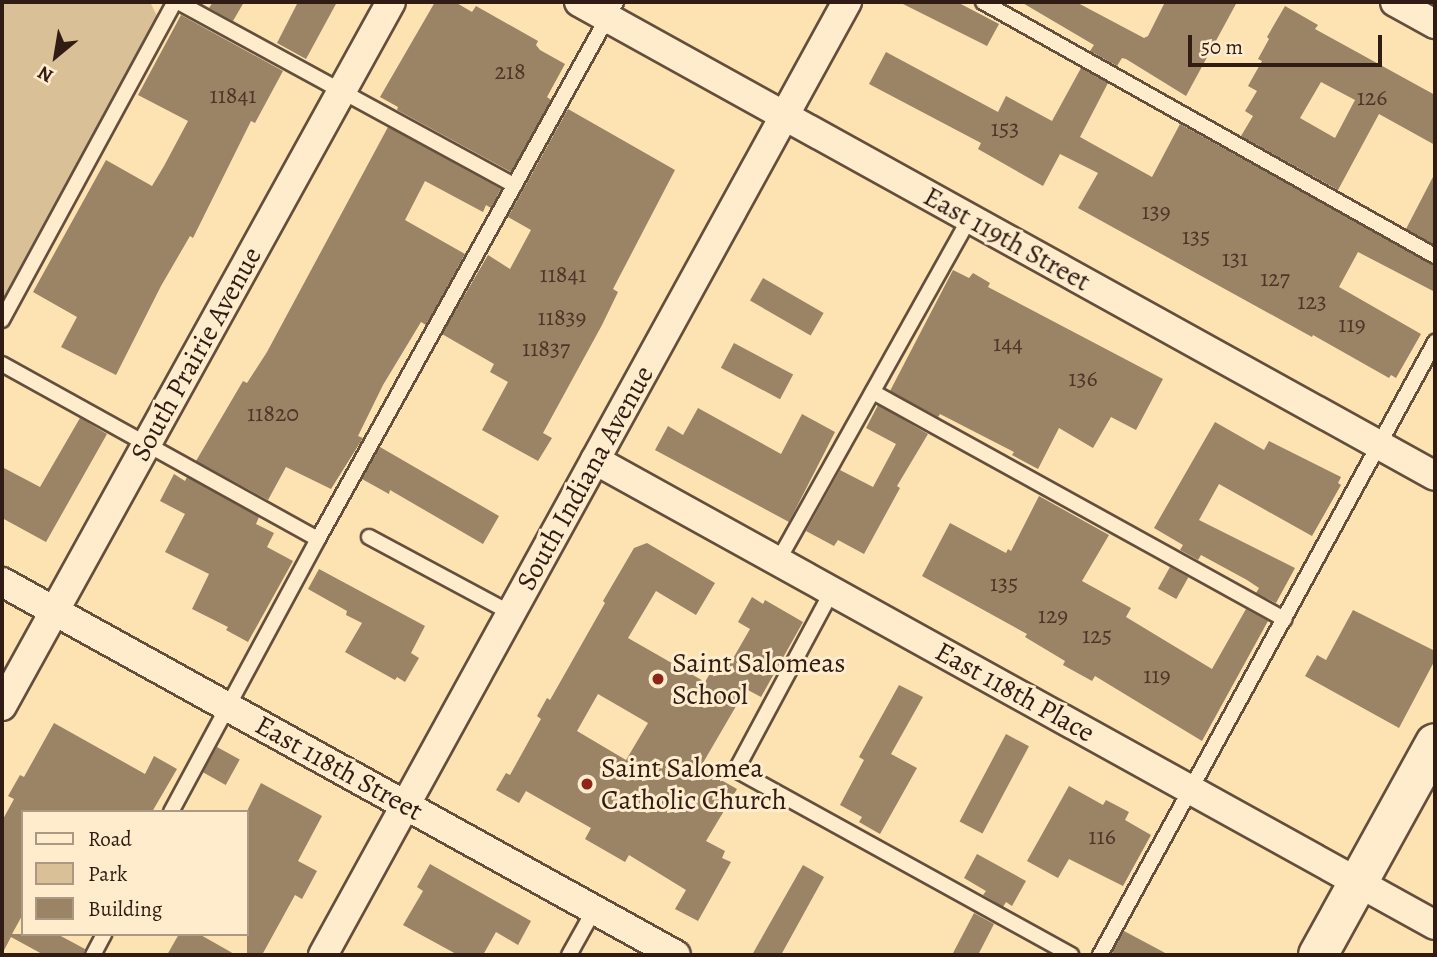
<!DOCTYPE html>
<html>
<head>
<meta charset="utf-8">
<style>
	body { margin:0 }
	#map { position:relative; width:1437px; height:957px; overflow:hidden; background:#fde2b2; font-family:Alegreya,serif }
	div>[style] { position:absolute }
	.green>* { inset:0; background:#dac097 }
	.building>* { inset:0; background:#9b8366; transform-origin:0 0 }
	.roads { filter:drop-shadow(2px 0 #644e3c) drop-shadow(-2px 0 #644e3c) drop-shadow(0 2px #644e3c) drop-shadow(0 -2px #644e3c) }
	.lane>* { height:14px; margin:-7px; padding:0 7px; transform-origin:7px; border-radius:7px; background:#feeccd }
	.street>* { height:28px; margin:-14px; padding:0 14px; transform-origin:14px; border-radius:14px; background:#feeccd }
	.secondary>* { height:38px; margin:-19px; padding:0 19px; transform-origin:19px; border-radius:19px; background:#feeccd }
	.dots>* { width:19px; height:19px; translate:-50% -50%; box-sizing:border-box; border:4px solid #feeccd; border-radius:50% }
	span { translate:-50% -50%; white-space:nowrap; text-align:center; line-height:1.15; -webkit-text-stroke:6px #feeccd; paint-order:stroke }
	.number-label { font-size:24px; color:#4c3628 }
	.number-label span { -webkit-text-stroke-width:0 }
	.street-label { font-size:28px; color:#311c14 }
	.poi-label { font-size:28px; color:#311c14 }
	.left { translate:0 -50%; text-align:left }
	.frame { position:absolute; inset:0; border:4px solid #311c14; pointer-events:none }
	.legend { position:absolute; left:21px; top:810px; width:228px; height:126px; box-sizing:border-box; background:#feeccd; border:2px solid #ac9983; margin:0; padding:9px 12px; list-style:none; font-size:21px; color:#311c14 }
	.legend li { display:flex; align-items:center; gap:14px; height:35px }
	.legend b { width:35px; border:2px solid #ac9983 }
	.north { position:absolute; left:21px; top:21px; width:70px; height:70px; -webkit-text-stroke:5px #feeccd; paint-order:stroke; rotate:210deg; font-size:19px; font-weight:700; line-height:28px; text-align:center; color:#311c14 }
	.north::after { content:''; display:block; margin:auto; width:24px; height:32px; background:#311c14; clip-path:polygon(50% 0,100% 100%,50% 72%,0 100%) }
	.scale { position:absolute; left:1188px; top:35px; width:194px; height:32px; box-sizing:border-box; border:4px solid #311c14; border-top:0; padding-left:9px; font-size:21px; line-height:24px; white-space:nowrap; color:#311c14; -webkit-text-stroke:5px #feeccd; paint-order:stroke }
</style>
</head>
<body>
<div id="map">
	<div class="green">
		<i style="clip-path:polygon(2px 2px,150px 2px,158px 18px,2px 303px)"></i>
	</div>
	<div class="building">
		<i style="clip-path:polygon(213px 2px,244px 2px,233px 21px,209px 8px)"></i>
		<i style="clip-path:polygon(298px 2px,337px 2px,306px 59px,277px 43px)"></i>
		<i style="clip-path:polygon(435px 2px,455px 2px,472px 12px,476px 6px,538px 41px,536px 45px,540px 50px,565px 64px,547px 97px,551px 100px,511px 172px,397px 110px,398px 107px,380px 97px)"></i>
		<i style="clip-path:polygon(899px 2px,957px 2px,999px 24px,987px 46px)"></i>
		<i style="clip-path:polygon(1021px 2px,1076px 2px,1144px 38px,1148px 36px,1165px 2px,1237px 2px,1186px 96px,1126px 59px,1122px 58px,1117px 66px,1090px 51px,1094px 45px)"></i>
		<i style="clip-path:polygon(evenodd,1285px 6px,1318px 25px,1315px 29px,1435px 95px,1435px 145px,1379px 114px,1338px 190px,1241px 136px,1253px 116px,1245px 111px,1257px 91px,1248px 86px,1262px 61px,1258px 59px,1269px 39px,1267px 37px,1285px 6px,1321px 82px,1355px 100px,1335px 138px,1300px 118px,1321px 82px)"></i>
		<i style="clip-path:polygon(181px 15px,283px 71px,255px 123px,251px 121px,193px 238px,190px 236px,161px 286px,116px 375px,61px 347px,77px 317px,33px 292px,106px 160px,152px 186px,164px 166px,188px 121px,138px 95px)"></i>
		<i style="clip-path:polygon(886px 52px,998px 112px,1006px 96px,1052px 121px,1081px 68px,1108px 83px,1080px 137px,1152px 177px,1180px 124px,1435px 266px,1435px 292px,1358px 252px,1339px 287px,1421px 334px,1396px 378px,1391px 375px,1389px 378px,1313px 335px,1312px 337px,1078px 208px,1098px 173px,1060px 154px,1043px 186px,978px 149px,981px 143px,869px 84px)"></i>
		<i style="clip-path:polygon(568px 109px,675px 170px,613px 289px,618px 292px,602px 325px,543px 433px,552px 438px,538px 461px,482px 430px,508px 382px,490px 372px,494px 364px,442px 334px,488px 255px,510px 269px,531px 230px,508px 217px)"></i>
		<i style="clip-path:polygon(388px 127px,501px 189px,491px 208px,486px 205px,483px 212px,425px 181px,405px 220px,465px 254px,426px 325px,421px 322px,383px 385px,358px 436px,363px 438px,331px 489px,286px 467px,268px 500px,196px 461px,243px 381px,247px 383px,267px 352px)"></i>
		<i style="clip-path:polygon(1435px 173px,1435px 245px,1406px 229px)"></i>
		<i style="clip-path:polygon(953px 270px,969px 278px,973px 273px,990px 283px,988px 287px,1163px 379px,1136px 430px,1111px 417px,1093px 448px,1059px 428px,1038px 469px,1012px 455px,1014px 452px,940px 414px,938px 417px,890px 391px)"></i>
		<i style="left:763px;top:278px;width:70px;height:26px;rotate:30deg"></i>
		<i style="left:734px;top:343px;width:67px;height:28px;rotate:28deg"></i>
		<i style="clip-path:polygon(878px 405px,928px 434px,897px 486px,900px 488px,864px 554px,838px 540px,834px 546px,806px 531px,840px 470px,873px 487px,896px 444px,866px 428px)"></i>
		<i style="clip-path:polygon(698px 408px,781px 454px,802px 414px,835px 432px,789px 522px,655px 450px,668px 426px,683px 435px)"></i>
		<i style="clip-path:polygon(80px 418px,107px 434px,46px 542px,2px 518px,2px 467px,40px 487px)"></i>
		<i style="clip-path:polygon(1215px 422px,1264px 450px,1269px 441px,1341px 477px,1338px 483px,1341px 485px,1312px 536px,1219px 484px,1199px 520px,1295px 568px,1276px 603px,1256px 593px,1259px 588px,1247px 580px,1201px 555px,1198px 560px,1180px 550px,1183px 545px,1154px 528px)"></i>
		<i style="clip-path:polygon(380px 447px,499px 516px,483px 544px,390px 490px,389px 494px,362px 479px)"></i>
		<i style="clip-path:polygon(174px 474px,185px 481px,187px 477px,259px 517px,256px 524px,274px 533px,267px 547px,293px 561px,248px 642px,226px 630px,228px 627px,192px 609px,209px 574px,165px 552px,185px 514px,160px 501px)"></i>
		<i style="clip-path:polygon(1039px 496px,1109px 535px,1082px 581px,1131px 608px,1126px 617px,1212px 669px,1246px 609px,1268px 621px,1202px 741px,1095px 676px,1092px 681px,1063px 665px,1065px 661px,1025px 637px,1027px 634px,922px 576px,950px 523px,1006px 553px,1008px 549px,1011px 551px)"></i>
		<i style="clip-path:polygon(evenodd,647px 543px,715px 583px,696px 615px,656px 591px,628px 638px,705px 682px,713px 668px,724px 674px,750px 629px,738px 622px,752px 597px,763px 604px,765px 600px,803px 622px,761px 697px,746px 689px,700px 768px,737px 789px,706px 841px,725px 851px,722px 858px,731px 862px,698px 921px,675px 909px,686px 890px,629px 855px,625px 862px,585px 839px,591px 828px,526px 791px,519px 803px,496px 790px,506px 773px,510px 775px,541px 719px,537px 716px,547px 698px,550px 700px,605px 603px,603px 601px,634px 548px,647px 543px,598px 694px,648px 723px,626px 760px,577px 731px,598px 694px)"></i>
		<i style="left:1170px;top:567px;width:21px;height:25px;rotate:29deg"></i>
		<i style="clip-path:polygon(319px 569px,425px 626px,411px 653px,419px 658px,405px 682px,397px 677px,395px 680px,345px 652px,362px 623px,346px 615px,347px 611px,308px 589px)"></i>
		<i style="clip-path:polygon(1353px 610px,1435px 651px,1435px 660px,1399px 728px,1305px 676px,1317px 655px,1326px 660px)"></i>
		<i style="clip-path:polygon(899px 685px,923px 697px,891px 754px,917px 768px,880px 834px,859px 822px,862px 817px,840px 805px,864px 760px,859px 757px)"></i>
		<i style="clip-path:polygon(54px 723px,145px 774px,154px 756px,177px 769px,152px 812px,23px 812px,23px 914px,12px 934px,57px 934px,85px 949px,83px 955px,44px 955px,11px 937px,2px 954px,2px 821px,14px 799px,8px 796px,20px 775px,24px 777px)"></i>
		<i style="left:1006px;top:734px;width:26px;height:99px;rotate:28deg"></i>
		<i style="left:217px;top:747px;width:26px;height:29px;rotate:29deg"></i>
		<i style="clip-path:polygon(261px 783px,322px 816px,298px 861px,317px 871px,302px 899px,295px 895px,262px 955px,247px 955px,247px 811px)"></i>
		<i style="clip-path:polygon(1069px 786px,1103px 805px,1106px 800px,1129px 812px,1125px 820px,1151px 835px,1123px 886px,1069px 859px,1058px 878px,1027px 861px)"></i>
		<i style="clip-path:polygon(977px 854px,1026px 881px,1012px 906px,1006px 902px,1003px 907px,983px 895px,986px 891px,964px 878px)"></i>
		<i style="clip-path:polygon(430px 864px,531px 921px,518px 945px,496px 932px,483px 955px,458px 955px,403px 925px,423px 891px,417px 887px)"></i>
		<i style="clip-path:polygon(803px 865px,824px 877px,781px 955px,752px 955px)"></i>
		<i style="clip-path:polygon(974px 913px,994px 924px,978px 955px,952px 955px)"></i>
		<i style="clip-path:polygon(1124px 931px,1169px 955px,1111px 955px)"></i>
		<i style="clip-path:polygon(179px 934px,199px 934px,236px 955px,167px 955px)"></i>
	</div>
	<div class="roads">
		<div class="lane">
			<i style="left:178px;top:2px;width:383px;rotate:28.6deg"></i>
			<i style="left:983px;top:2px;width:518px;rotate:29.33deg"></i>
			<i style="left:2px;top:320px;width:362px;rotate:-61.5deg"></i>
			<i style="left:2px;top:364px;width:361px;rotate:29deg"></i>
			<i style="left:873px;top:392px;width:470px;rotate:28.9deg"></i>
			<i style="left:369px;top:537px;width:161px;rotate:28.2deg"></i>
			<i style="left:778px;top:561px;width:393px;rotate:-60.8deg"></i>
			<i style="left:832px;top:591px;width:203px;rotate:118.2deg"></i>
			<i style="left:736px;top:770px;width:383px;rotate:28.9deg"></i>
			<i style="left:171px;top:812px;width:310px;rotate:-61.7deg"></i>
			<i style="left:318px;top:539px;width:614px;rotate:-60.97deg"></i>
			<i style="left:93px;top:955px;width:24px;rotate:-62deg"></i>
			<i style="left:569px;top:955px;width:51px;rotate:-60.9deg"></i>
			<i style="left:1100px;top:955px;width:699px;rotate:-61.34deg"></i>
		</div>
		<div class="street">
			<i style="left:579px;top:2px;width:978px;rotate:28.97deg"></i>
			<i style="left:1395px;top:2px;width:46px;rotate:28.8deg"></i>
			<i style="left:595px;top:460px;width:960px;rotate:28.97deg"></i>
			<i style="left:2px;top:582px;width:770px;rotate:28.96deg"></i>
			<i style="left:2px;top:706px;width:804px;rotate:-61.08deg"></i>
			<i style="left:323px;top:955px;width:1088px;rotate:-61.2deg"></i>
		</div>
		<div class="secondary">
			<i style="left:1318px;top:955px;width:242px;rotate:-61.1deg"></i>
		</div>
	</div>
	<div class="dots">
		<i style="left:658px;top:679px;background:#8f2418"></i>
		<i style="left:587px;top:784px;background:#8f2418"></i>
	</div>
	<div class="number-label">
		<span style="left:510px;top:72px">218</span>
		<span style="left:233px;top:96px">11841</span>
		<span style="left:1372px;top:98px">126</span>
		<span style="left:1005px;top:129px">153</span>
		<span style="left:1156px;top:212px">139</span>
		<span style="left:1196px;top:237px">135</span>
		<span style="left:1235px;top:259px">131</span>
		<span style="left:563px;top:275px">11841</span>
		<span style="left:1275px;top:279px">127</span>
		<span style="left:1312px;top:302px">123</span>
		<span style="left:562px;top:318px">11839</span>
		<span style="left:1352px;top:325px">119</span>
		<span style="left:1008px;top:344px">144</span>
		<span style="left:546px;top:349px">11837</span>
		<span style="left:1083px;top:379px">136</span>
		<span style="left:273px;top:414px">11820</span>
		<span style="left:1004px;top:584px">135</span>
		<span style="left:1053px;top:616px">129</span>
		<span style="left:1097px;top:636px">125</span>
		<span style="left:1157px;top:676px">119</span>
		<span style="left:1102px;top:837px">116</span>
	</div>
	<div class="street-label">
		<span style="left:1007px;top:239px;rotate:29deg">East 119th Street</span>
		<span style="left:196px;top:354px;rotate:-61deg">South Prairie Avenue</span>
		<span style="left:585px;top:478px;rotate:-61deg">South Indiana Avenue</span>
		<span style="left:1015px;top:692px;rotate:29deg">East 118th Place</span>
		<span style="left:339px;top:768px;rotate:29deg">East 118th Street</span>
	</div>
	<div class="poi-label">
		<span class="left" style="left:672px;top:679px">Saint Salomeas<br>School</span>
		<span class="left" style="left:601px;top:784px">Saint Salomea<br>Catholic Church</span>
	</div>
	<div class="frame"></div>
	<ul class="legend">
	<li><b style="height:9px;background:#feeccd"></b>Road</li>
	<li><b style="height:19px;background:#dac097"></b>Park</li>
	<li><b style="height:19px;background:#9b8366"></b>Building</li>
	</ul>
	<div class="north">N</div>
	<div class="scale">50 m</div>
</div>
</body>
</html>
